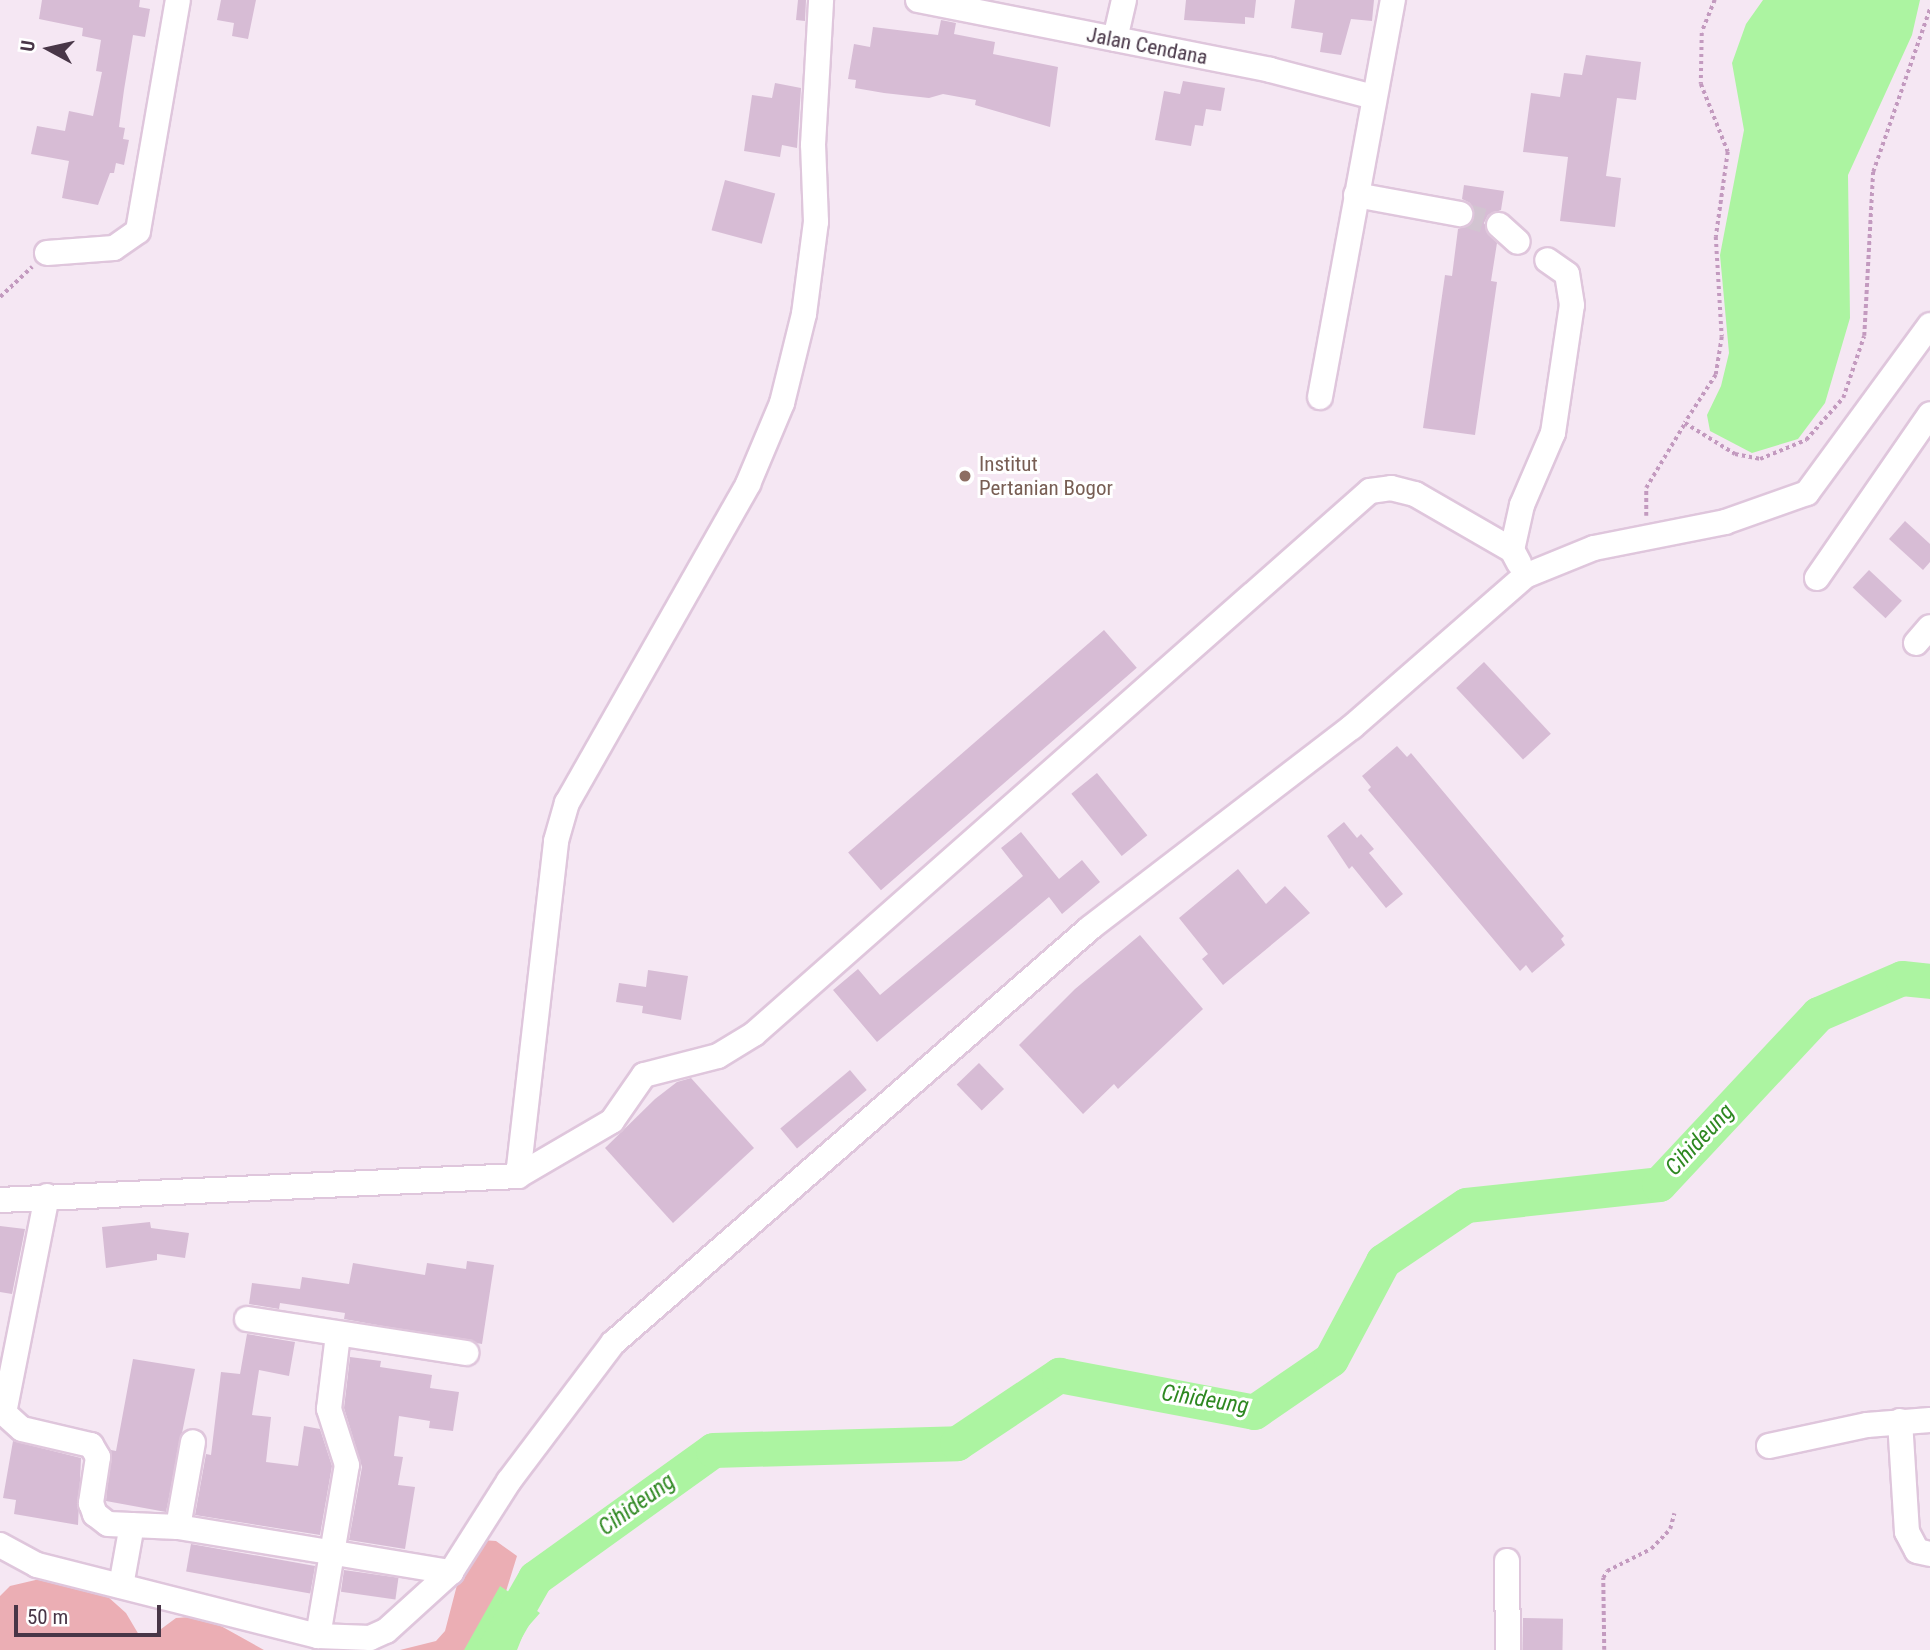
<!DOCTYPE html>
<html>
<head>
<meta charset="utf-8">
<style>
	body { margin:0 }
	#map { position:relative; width:1930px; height:1650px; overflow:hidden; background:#f5e7f3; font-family:"Roboto Condensed",sans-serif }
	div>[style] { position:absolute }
	.green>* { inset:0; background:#ebaeb4 }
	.water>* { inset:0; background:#acf4a1 }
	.river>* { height:35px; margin:-17.5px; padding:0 17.5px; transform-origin:17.5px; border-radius:17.5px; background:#acf4a1 }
	.building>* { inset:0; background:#d7bcd5; transform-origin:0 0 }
	.minor-tunnel>* { height:24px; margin-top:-12px; transform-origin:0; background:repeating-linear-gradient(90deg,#d2c4d1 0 24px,transparent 0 36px) }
	.path>* { height:3.5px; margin-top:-1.75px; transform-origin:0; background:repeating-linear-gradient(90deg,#c39abf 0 3.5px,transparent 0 7px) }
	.roads { filter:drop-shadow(2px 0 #dfc6dc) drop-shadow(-2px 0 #dfc6dc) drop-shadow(0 2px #dfc6dc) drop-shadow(0 -2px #dfc6dc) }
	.minor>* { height:24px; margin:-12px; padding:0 12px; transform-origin:12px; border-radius:12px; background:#fff }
	.dots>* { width:19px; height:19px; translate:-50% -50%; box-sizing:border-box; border:4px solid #fff; border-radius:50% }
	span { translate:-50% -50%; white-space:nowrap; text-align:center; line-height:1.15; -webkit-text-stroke:6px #fff; paint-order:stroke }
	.street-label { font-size:21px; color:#483647 }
	.education-label { font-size:21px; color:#785e54 }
	.left { translate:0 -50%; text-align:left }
	.water-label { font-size:23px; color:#2e8821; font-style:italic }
	.north { position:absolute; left:14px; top:14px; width:70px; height:70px; -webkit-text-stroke:5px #fff; paint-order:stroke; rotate:278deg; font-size:19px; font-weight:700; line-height:28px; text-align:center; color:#483647 }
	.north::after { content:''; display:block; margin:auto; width:24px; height:32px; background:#483647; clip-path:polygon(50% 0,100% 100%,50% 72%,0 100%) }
	.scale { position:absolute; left:14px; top:1605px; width:147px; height:32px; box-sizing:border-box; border:4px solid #483647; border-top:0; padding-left:9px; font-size:21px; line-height:24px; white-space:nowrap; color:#483647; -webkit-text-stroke:5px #fff; paint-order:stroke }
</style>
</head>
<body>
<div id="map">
	<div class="green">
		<i style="clip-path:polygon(482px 1540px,496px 1541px,517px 1556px,503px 1601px,481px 1650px,400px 1650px,436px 1641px,445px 1631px,463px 1562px)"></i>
		<i style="clip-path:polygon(44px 1578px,107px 1596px,126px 1613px,139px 1635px,153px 1635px,176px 1618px,203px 1616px,264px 1650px,0 1650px,0 1596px,10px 1586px)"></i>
	</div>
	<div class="water">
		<i style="clip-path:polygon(1763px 0,1920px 0,1912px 35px,1848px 175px,1850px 318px,1825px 403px,1798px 439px,1752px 453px,1710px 431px,1707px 415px,1721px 386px,1729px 353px,1720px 255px,1744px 130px,1732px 63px,1746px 24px)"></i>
		<i style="clip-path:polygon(500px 1586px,540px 1613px,525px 1630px,517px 1650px,464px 1650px)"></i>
	</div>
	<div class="river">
		<i style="left:494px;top:1650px;width:83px;rotate:-60.3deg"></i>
		<i style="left:535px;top:1578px;width:219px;rotate:-35.7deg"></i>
		<i style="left:713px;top:1450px;width:244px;rotate:-1.6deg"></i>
		<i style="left:957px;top:1443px;width:123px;rotate:-33.7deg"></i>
		<i style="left:1059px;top:1375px;width:198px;rotate:10.7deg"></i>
		<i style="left:1254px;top:1412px;width:93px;rotate:-34.5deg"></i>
		<i style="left:1331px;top:1359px;width:111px;rotate:-62deg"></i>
		<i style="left:1383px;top:1261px;width:100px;rotate:-34deg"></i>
		<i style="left:1466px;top:1205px;width:194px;rotate:-6.2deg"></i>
		<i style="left:1659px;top:1184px;width:233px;rotate:-46.9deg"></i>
		<i style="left:1818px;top:1014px;width:91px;rotate:-23.2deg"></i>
		<i style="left:1902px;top:978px;width:28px;rotate:6deg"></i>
	</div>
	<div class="building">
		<i style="clip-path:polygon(42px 0,140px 0,139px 7px,150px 9px,145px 37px,133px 35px,124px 90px,119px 127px,125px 128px,123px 139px,129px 140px,124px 165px,116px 163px,114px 173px,110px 173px,98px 205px,62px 198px,69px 161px,31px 154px,37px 126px,65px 131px,69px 111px,93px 116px,102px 72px,96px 71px,101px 40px,82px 36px,83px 28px,39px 19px)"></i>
		<i style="clip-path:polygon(221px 0,256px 0,248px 39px,232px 36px,234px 23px,217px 20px)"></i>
		<i style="clip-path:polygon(798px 0,806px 0,805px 21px,796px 20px)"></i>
		<i style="clip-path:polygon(1186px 0,1256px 0,1254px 18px,1245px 17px,1245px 24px,1184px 20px)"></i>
		<i style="clip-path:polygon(1295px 0,1374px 0,1372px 21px,1351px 19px,1341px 55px,1320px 52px,1323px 33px,1291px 28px)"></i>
		<i style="clip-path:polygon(941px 20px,956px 23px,954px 34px,995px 42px,993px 54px,1058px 67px,1050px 127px,975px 105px,976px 100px,943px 94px,929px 98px,884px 93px,855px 88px,856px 80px,848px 79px,854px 44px,870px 47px,873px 27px,938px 35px)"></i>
		<i style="clip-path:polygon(1586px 55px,1641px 62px,1636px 100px,1617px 98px,1606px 176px,1621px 178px,1615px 227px,1560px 221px,1568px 157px,1523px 152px,1531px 93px,1560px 97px,1564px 73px,1582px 75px)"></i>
		<i style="clip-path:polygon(1183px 81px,1225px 88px,1221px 111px,1206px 109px,1203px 126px,1195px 125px,1191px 146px,1155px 140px,1164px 91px,1180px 94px)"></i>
		<i style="clip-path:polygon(775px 83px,801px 88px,797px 148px,782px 145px,780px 157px,744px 151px,752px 95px,772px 98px)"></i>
		<i style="left:725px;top:180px;width:52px;height:52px;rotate:15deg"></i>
		<i style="clip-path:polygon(1464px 185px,1504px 191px,1501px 210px,1488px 215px,1484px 223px,1497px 243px,1491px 281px,1497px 282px,1475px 435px,1423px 428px,1445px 275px,1452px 276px,1458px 229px,1471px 224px,1475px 216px,1470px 203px,1462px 199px)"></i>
		<i style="clip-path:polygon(1905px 521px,1930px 544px,1930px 562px,1923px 570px,1889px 539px)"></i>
		<i style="left:1869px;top:570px;width:45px;height:24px;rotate:43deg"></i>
		<i style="left:1104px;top:630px;width:50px;height:339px;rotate:49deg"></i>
		<i style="left:1484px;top:662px;width:98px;height:38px;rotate:47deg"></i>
		<i style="clip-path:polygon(1397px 746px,1407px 757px,1411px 753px,1564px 936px,1561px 939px,1565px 945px,1532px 973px,1526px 965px,1520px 971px,1368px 790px,1371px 787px,1362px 776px)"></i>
		<i style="left:1097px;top:773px;width:80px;height:33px;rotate:51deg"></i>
		<i style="clip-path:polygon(1344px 822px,1357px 838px,1361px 834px,1374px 849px,1369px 853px,1403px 894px,1386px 908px,1352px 866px,1349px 869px,1327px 836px)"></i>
		<i style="clip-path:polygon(1021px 832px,1059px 879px,1082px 860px,1100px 882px,1062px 914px,1049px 897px,877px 1042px,833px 990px,858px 969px,880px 995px,1023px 876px,1001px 848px)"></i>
		<i style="clip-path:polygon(1238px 869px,1266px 904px,1285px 886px,1310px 913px,1223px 985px,1202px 959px,1208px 954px,1179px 918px)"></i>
		<i style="clip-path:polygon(1140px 935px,1203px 1009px,1118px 1089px,1114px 1084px,1083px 1114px,1019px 1045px,1075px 989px)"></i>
		<i style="clip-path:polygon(648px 970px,688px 976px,681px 1020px,642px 1013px,643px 1006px,616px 1002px,619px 983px,646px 987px)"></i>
		<i style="left:979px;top:1063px;width:36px;height:31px;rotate:46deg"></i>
		<i style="left:850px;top:1070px;width:26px;height:91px;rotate:50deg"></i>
		<i style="clip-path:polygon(691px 1078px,754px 1148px,673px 1223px,605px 1148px,655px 1099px,677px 1082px)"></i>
		<i style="clip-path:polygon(150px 1222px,151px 1228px,189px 1233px,185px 1258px,157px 1254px,157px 1260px,106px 1268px,102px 1227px)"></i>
		<i style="clip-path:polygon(0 1226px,25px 1229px,12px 1294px,0 1292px)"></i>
		<i style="clip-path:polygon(467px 1261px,494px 1265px,482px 1344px,344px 1319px,345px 1313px,280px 1303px,279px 1309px,249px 1304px,252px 1283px,300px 1289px,302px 1277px,349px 1284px,353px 1263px,425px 1275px,427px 1263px,466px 1269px)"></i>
		<i style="clip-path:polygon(247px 1334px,295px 1342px,289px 1376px,259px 1370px,252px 1415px,271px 1417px,266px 1462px,298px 1466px,304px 1426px,320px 1429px,332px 1466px,320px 1535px,195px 1515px,206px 1454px,211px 1455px,221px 1372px,240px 1374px)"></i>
		<i style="clip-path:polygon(350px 1357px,381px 1361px,380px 1367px,432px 1375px,430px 1388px,459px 1392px,453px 1431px,429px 1428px,430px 1421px,399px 1416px,394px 1456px,403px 1457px,398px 1485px,415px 1487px,405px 1549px,349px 1540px,362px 1467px,344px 1408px)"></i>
		<i style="clip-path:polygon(133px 1359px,195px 1369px,166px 1512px,106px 1501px,111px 1450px,116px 1451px)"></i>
		<i style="clip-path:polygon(13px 1441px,81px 1458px,78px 1525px,14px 1514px,16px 1500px,3px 1498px)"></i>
		<i style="left:191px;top:1544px;width:126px;height:28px;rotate:10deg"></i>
		<i style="left:344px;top:1570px;width:55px;height:22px;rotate:8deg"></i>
		<i style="left:1523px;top:1618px;width:40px;height:32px;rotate:1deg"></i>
	</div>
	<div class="minor-tunnel">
		<i style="left:1460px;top:214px;width:41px;rotate:15.8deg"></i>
	</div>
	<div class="path">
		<i style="left:1715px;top:0;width:35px;rotate:112deg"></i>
		<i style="left:1702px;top:33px;width:51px;rotate:91.1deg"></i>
		<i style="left:1701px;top:84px;width:73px;rotate:68.3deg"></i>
		<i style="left:1728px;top:152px;width:86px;rotate:98deg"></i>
		<i style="left:1716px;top:237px;width:100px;rotate:86.6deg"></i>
		<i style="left:1722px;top:337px;width:38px;rotate:99deg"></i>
		<i style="left:1716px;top:375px;width:57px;rotate:122.9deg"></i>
		<i style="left:1685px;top:423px;width:59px;rotate:31.8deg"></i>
		<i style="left:1735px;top:454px;width:25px;rotate:11deg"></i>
		<i style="left:1760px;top:459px;width:50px;rotate:-22.4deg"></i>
		<i style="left:1806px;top:440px;width:56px;rotate:-48.6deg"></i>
		<i style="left:1843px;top:398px;width:65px;rotate:-71.3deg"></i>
		<i style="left:1864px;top:336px;width:164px;rotate:-86.9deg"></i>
		<i style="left:1873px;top:172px;width:174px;rotate:-70.8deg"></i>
		<i style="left:0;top:297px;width:44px;rotate:-43.2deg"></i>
		<i style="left:1646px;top:516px;width:28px;rotate:-90deg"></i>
		<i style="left:1646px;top:488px;width:76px;rotate:-59deg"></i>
		<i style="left:1604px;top:1650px;width:72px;rotate:-90.8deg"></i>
		<i style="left:1603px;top:1578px;width:8px;rotate:-60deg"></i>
		<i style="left:1607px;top:1571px;width:49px;rotate:-26.6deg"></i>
		<i style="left:1651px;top:1549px;width:28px;rotate:-46deg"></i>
		<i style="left:1670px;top:1529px;width:16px;rotate:-75deg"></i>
	</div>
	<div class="roads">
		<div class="minor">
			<i style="left:918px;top:0;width:359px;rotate:11.2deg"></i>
			<i style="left:1270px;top:70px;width:107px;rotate:14.6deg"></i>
			<i style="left:1115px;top:39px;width:40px;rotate:-77deg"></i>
			<i style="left:1356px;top:195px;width:106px;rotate:10.4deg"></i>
			<i style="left:1499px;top:225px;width:25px;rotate:42deg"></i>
			<i style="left:47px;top:253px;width:67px;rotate:-4.3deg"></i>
			<i style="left:114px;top:248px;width:29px;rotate:-35deg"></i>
			<i style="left:138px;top:231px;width:234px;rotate:-80.2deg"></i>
			<i style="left:1320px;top:397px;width:404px;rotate:-79.6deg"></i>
			<i style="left:1519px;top:563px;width:15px;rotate:-118deg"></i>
			<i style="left:1512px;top:550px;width:46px;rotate:-77.5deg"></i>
			<i style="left:1522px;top:505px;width:78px;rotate:-66.7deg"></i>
			<i style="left:1553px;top:433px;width:129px;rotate:-81.6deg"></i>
			<i style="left:1572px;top:305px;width:31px;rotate:-99deg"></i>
			<i style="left:1567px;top:274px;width:24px;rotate:-145deg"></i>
			<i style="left:1817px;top:578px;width:199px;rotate:-55.4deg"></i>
			<i style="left:1916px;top:643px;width:21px;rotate:-49deg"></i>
			<i style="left:518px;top:1176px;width:109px;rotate:-30.3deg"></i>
			<i style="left:612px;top:1121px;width:56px;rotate:-55.2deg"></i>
			<i style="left:644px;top:1075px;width:76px;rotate:-14.4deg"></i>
			<i style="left:718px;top:1056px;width:42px;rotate:-31.4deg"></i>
			<i style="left:754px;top:1034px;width:821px;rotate:-41.4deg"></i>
			<i style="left:1370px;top:491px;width:21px;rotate:-8deg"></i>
			<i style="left:1391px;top:488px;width:25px;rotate:14deg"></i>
			<i style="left:1415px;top:494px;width:112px;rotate:30deg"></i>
			<i style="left:47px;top:1196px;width:221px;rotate:101.2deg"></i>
			<i style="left:4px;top:1413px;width:24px;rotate:42deg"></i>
			<i style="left:22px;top:1429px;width:71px;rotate:13.1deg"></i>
			<i style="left:91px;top:1445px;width:14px;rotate:60deg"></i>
			<i style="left:98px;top:1457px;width:47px;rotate:98.7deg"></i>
			<i style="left:91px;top:1503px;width:12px;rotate:70deg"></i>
			<i style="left:95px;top:1514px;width:16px;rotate:38deg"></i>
			<i style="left:108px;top:1524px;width:70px;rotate:2.5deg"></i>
			<i style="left:178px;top:1527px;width:86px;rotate:-80deg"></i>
			<i style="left:0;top:1200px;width:519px;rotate:-2.65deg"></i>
			<i style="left:518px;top:1176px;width:337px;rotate:-83.5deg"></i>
			<i style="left:556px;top:841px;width:40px;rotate:-74deg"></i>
			<i style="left:567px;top:803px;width:367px;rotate:-60.4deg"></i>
			<i style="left:748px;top:484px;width:88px;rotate:-67.2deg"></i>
			<i style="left:782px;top:403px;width:92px;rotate:-76.1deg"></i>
			<i style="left:804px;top:314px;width:93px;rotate:-82.6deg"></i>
			<i style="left:816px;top:222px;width:77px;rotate:-92.2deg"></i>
			<i style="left:813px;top:145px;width:145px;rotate:-86.8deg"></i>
			<i style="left:247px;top:1319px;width:222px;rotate:8.8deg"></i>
			<i style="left:1900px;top:1421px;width:111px;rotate:86.4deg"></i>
			<i style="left:1907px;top:1532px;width:21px;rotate:62deg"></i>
			<i style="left:1917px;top:1551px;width:13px;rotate:13deg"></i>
			<i style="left:1769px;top:1446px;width:100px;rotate:-12.1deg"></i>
			<i style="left:1867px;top:1425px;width:63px;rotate:-4.5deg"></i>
			<i style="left:178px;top:1527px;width:277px;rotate:9.4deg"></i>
			<i style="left:0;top:1545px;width:42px;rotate:28.4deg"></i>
			<i style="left:37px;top:1565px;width:290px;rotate:14.2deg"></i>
			<i style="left:318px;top:1636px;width:52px;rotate:2.2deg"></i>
			<i style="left:370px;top:1638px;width:17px;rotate:-24deg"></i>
			<i style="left:386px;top:1631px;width:88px;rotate:-42.2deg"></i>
			<i style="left:451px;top:1572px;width:108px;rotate:-57.5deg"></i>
			<i style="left:509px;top:1481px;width:173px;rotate:-53deg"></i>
			<i style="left:613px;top:1343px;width:632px;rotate:-41.02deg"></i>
			<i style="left:1090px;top:928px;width:330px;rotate:-37.5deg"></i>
			<i style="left:1352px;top:727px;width:230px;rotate:-41.1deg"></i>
			<i style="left:1525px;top:576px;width:74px;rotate:-22.1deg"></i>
			<i style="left:1594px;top:548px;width:134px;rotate:-11.2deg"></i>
			<i style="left:1725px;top:522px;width:87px;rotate:-19.5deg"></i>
			<i style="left:1807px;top:493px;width:208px;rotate:-53.8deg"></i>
			<i style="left:1507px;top:1561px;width:89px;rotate:89.4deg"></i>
			<i style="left:121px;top:1586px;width:62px;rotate:-79.8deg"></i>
			<i style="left:318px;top:1636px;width:173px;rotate:-80.4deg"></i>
			<i style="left:347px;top:1465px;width:59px;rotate:-107.8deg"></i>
			<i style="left:329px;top:1409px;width:75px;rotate:-83.1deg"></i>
		</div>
	</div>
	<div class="dots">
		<i style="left:965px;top:476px;background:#8d6e63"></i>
	</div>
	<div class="street-label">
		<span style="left:1147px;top:46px;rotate:11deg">Jalan Cendana</span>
	</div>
	<div class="education-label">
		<span class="left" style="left:979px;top:476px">Institut<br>Pertanian Bogor</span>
	</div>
	<div class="water-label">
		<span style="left:1700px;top:1140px;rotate:-47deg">Cihideung</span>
		<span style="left:1205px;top:1400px;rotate:9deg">Cihideung</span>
		<span style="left:637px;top:1505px;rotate:-36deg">Cihideung</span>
	</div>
	<div class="north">U</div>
	<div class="scale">50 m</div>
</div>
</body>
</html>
